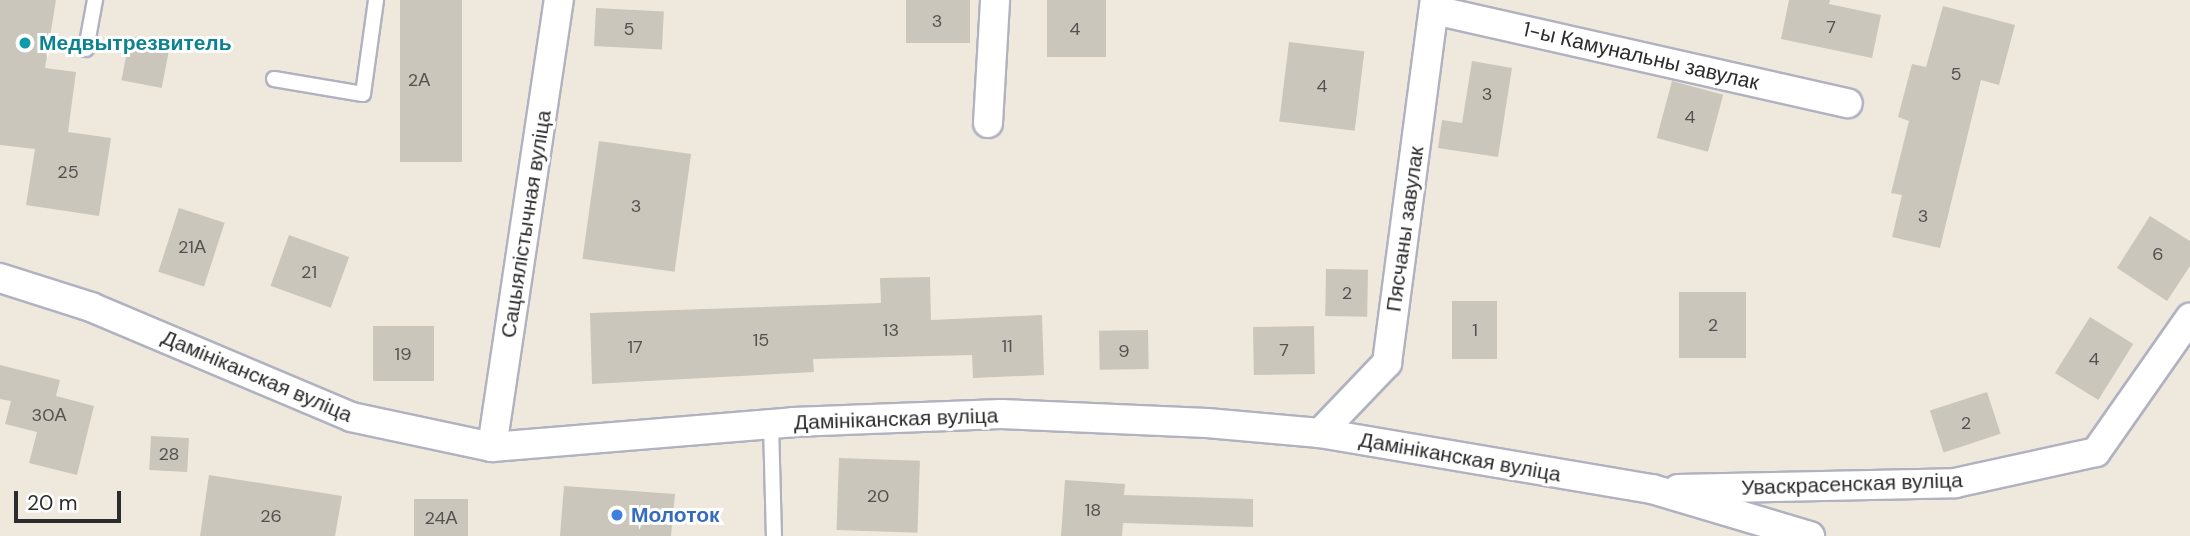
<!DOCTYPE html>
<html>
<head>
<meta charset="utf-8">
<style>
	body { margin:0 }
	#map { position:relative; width:2190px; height:536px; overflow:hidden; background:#efe9dd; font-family:"DM Sans",sans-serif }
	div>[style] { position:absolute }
	.building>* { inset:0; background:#cac6bc; transform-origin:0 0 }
	.roads { filter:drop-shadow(2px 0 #b1b2c1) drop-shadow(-2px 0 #b1b2c1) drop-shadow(0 2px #b1b2c1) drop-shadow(0 -2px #b1b2c1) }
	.service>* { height:14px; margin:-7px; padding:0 7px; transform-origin:7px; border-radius:7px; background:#fff }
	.minor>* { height:28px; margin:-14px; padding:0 14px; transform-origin:14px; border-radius:14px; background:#fff }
	.dots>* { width:19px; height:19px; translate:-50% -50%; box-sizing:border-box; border:4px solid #fff; border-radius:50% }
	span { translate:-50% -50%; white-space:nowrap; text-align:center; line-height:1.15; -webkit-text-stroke:6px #fff; paint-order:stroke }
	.number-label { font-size:18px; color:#545250 }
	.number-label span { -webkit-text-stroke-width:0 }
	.culture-label { font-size:21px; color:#0d838f; font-weight:700 }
	.left { translate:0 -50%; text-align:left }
	.street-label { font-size:21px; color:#2c2c2c }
	.shop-label { font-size:21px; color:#366cbe; font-weight:700 }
	.scale { position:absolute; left:14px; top:491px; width:107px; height:32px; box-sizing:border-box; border:4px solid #2c2c2c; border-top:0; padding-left:9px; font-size:21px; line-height:24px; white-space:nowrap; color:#2c2c2c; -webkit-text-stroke:5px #fff; paint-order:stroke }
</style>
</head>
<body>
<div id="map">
	<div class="building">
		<i style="clip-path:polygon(0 0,56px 0,45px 68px,76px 72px,68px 132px,111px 138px,99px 216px,26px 205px,35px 149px,0 145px)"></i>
		<i style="left:400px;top:0;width:62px;height:162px"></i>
		<i style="left:906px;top:0;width:64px;height:43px"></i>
		<i style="left:1047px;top:0;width:59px;height:57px"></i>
		<i style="clip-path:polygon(1789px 0,1830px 0,1829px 4px,1881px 15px,1872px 58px,1781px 39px)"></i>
		<i style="clip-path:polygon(1943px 6px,2015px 25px,1999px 85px,1981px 80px,1940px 248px,1892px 237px,1902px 195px,1891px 193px,1909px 121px,1898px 117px,1912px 64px,1926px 67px)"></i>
		<i style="left:596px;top:8px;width:68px;height:38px;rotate:3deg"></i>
		<i style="left:130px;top:36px;width:41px;height:45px;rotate:11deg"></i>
		<i style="left:1289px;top:42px;width:76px;height:80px;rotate:7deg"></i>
		<i style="clip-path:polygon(1472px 61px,1512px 68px,1498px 157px,1438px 148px,1442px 120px,1462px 123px)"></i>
		<i style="left:1672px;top:81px;width:53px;height:59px;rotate:15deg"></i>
		<i style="left:599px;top:141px;width:93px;height:119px;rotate:8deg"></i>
		<i style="left:179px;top:208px;width:48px;height:67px;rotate:18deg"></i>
		<i style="clip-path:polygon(2150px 216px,2190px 241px,2190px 266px,2167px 301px,2117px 268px)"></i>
		<i style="left:289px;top:235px;width:64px;height:54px;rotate:20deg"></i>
		<i style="left:1326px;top:269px;width:42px;height:47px;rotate:1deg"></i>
		<i style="clip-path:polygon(930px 277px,931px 320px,1042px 315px,1044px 375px,973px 378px,972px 355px,813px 359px,814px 372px,592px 384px,590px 313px,881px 303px,880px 278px)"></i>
		<i style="left:1679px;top:292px;width:67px;height:66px"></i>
		<i style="left:1497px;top:301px;width:58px;height:45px;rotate:90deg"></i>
		<i style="left:2090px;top:317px;width:51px;height:66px;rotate:32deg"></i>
		<i style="left:373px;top:326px;width:61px;height:55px"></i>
		<i style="left:1314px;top:326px;width:48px;height:61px;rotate:89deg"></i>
		<i style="left:1148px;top:330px;width:39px;height:49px;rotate:89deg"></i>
		<i style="clip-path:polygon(0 365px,60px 380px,56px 396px,94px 406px,77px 475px,29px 463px,37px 432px,5px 424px,11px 401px,0 399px)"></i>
		<i style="left:1987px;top:392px;width:44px;height:60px;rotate:72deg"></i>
		<i style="left:151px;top:436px;width:38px;height:34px;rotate:3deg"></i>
		<i style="left:839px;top:458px;width:81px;height:72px;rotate:2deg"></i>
		<i style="clip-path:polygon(209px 475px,342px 496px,335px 536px,200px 536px)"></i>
		<i style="clip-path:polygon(1065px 480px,1125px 484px,1124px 495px,1253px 499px,1253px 527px,1123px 523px,1122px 536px,1061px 536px)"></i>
		<i style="clip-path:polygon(564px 486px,675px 494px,671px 536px,560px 536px)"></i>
		<i style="left:414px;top:499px;width:54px;height:37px"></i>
	</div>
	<div class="roads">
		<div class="service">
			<i style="left:86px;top:49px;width:50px;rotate:-79.6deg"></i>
			<i style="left:274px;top:79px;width:90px;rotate:9.6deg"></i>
			<i style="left:363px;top:94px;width:95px;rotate:-82.1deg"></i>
			<i style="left:771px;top:424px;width:112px;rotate:88.5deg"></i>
		</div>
		<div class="minor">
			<i style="left:1434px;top:10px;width:424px;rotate:12.7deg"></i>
			<i style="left:988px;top:123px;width:123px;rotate:-86.7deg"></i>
			<i style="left:0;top:278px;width:96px;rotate:17.7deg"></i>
			<i style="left:91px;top:307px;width:282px;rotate:22.9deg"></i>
			<i style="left:351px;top:417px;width:144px;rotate:12deg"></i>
			<i style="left:492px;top:447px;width:302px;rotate:-4.7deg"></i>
			<i style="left:793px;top:422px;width:208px;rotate:-2.2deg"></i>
			<i style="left:1001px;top:414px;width:206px;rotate:2.5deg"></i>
			<i style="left:1207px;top:423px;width:113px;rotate:5.1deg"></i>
			<i style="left:1320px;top:433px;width:337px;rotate:9.6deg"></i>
			<i style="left:1652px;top:489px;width:165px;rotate:16.6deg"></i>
			<i style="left:1320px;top:433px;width:97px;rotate:-46.3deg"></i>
			<i style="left:1387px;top:363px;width:366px;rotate:-82.5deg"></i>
			<i style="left:492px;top:447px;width:452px;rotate:-81.5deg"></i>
			<i style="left:1678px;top:489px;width:277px;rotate:-1.2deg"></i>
			<i style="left:1955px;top:483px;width:144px;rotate:-12.4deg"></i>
			<i style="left:2096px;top:452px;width:164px;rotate:-55deg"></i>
		</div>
	</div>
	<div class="dots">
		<i style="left:25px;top:43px;background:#0f9aa8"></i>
		<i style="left:617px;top:515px;background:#3f7fe0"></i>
	</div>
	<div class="number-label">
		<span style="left:937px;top:21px">3</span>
		<span style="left:1831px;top:27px">7</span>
		<span style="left:629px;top:29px">5</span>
		<span style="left:1075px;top:29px">4</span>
		<span style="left:1956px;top:74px">5</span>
		<span style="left:419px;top:80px">2А</span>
		<span style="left:1322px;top:86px">4</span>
		<span style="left:1487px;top:94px">3</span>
		<span style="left:1690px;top:117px">4</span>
		<span style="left:68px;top:172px">25</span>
		<span style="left:636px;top:206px">3</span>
		<span style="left:1923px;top:216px">3</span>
		<span style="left:192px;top:247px">21А</span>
		<span style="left:2158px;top:254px">6</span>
		<span style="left:309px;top:272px">21</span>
		<span style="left:1347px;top:293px">2</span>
		<span style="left:1713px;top:325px">2</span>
		<span style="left:891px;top:330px">13</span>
		<span style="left:1475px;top:330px">1</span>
		<span style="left:761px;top:340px">15</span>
		<span style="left:1007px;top:346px">11</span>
		<span style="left:635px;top:347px">17</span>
		<span style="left:1284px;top:350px">7</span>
		<span style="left:1124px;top:351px">9</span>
		<span style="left:403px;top:354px">19</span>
		<span style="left:2094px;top:359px">4</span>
		<span style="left:49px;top:415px">30А</span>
		<span style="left:1966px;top:423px">2</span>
		<span style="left:169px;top:454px">28</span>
		<span style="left:878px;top:496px">20</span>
		<span style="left:1093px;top:510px">18</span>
		<span style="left:271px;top:516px">26</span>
		<span style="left:441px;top:518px">24А</span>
	</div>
	<div class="culture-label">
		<span class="left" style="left:39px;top:43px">Медвытрезвитель</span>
	</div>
	<div class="street-label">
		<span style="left:1641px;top:56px;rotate:13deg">1-ы Камунальны завулак</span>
		<span style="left:526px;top:224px;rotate:-81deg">Сацыялістычная вуліца</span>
		<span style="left:1405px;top:229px;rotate:-82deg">Пясчаны завулак</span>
		<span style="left:257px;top:376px;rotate:23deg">Дамініканская вуліца</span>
		<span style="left:896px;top:419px;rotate:-2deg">Дамініканская вуліца</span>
		<span style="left:1460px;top:457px;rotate:10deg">Дамініканская вуліца</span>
		<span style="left:1852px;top:484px;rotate:-2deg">Уваскрасенская вуліца</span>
	</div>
	<div class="shop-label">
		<span class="left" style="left:631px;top:515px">Молоток</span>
	</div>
	<div class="scale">20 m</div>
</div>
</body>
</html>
